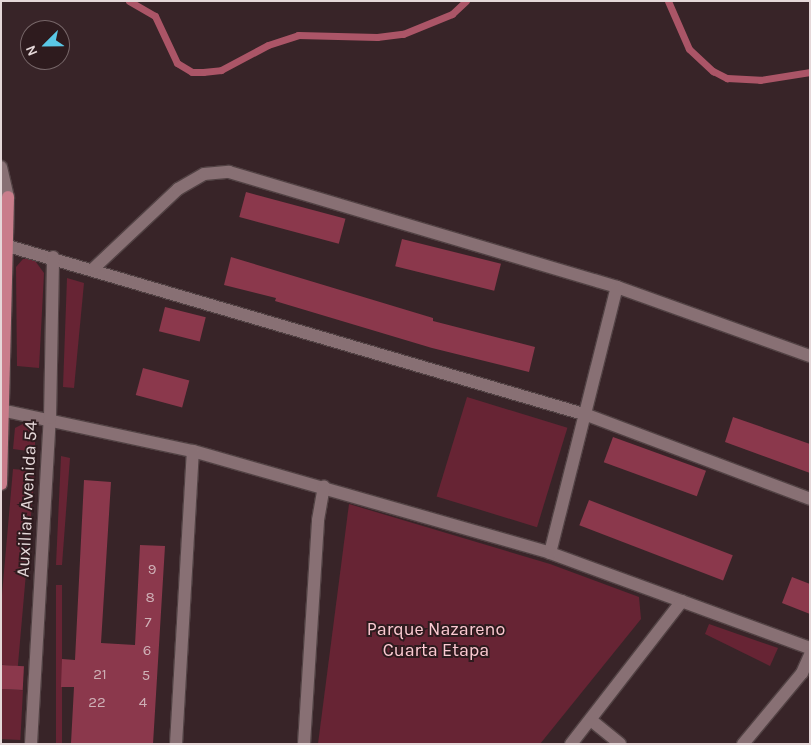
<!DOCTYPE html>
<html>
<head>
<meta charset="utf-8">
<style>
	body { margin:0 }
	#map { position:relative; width:811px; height:745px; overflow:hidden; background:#382428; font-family:Karla,sans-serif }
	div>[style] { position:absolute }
	.green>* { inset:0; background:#672434; transform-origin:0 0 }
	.stream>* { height:7px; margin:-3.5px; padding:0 3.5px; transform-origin:3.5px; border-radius:3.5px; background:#ab5567 }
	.building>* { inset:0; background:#8b384c; transform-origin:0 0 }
	.roads { filter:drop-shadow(1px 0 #524244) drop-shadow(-1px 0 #524244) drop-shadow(0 1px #524244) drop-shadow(0 -1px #524244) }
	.minor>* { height:12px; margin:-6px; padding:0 6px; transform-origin:6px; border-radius:6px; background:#887074 }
	.major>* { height:12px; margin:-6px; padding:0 6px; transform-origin:6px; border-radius:6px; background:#c97d8b }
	span { translate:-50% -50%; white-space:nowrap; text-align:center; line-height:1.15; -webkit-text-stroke:4px #2e1b1e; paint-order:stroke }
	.number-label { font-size:15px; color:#ceb0b6 }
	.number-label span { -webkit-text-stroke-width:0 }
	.street-label { font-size:18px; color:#e5d8d9 }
	.park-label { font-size:18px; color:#fccad2 }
	.frame { position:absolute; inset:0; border:2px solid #e5d8d9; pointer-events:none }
	.north { position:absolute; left:20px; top:20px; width:50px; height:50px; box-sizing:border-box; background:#2e1b1e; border:1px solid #776769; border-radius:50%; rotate:247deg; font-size:14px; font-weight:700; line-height:20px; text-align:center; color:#e5d8d9 }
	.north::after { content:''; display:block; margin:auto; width:18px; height:22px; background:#5ac8e6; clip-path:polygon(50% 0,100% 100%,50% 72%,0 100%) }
</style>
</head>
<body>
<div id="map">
	<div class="green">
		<i style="clip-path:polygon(33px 258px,44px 273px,39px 368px,17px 366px,16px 267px,23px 259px)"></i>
		<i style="clip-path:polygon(67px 278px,84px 283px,74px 388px,63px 387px)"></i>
		<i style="left:467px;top:397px;width:105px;height:104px;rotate:17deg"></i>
		<i style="clip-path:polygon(23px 424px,30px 425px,35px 432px,35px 452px,13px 449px,15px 428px)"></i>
		<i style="clip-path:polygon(61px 456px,70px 458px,62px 565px,56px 565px)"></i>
		<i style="left:13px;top:469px;width:22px;height:196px;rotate:5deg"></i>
		<i style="clip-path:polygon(349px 504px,550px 564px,639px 597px,641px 619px,540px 744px,318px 744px)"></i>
		<i style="left:56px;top:585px;width:6px;height:159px"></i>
		<i style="clip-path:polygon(709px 624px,778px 648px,770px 666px,705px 634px)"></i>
		<i style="left:1px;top:689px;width:22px;height:50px;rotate:3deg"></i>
	</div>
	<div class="stream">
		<i style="left:129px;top:1px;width:30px;rotate:30deg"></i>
		<i style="left:155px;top:16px;width:52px;rotate:64.9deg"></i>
		<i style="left:177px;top:63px;width:17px;rotate:31deg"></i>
		<i style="left:192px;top:72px;width:11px"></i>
		<i style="left:203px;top:72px;width:18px;rotate:-6deg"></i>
		<i style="left:221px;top:70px;width:53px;rotate:-28deg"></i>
		<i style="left:268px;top:45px;width:32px;rotate:-18deg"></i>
		<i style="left:298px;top:35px;width:79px;rotate:1.5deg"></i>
		<i style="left:377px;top:37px;width:26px;rotate:-7deg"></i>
		<i style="left:403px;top:34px;width:53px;rotate:-22.2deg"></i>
		<i style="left:452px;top:14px;width:19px;rotate:-43deg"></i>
		<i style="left:668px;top:1px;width:52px;rotate:66.4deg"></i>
		<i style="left:689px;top:49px;width:33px;rotate:43deg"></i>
		<i style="left:713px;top:71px;width:16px;rotate:27deg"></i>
		<i style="left:727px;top:78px;width:33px;rotate:3deg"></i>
		<i style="left:760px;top:80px;width:51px;rotate:-9.1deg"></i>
	</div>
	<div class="building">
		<i style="left:246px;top:192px;width:103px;height:26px;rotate:15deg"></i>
		<i style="left:402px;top:239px;width:102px;height:28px;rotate:14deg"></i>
		<i style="clip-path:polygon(231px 257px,433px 318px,433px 321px,535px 347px,529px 372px,432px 348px,275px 301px,276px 298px,224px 285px)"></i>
		<i style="left:165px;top:307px;width:42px;height:25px;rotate:14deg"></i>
		<i style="left:143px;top:368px;width:48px;height:28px;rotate:15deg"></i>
		<i style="clip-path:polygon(733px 417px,810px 444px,810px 473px,725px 442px)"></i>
		<i style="left:613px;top:437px;width:99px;height:27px;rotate:20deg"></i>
		<i style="clip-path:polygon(84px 480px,111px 482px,101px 643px,135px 645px,140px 545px,165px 546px,153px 744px,71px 743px,74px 687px,61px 687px,62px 659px,75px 660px)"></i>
		<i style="left:589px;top:500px;width:154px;height:27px;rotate:21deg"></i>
		<i style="clip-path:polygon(792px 577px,810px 584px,810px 614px,782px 603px)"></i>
		<i style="left:2px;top:665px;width:22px;height:24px;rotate:3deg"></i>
	</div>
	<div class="roads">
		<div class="minor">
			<i style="left:1px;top:167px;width:31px;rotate:77deg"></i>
			<i style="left:1px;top:244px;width:610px;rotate:16.27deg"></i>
			<i style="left:587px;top:415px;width:238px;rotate:20.6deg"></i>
			<i style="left:93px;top:269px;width:117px;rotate:-43.3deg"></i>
			<i style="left:178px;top:189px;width:30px;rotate:-30deg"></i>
			<i style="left:204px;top:174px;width:25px;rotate:-5deg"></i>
			<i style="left:229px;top:172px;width:405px;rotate:16.5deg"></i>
			<i style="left:617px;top:287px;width:205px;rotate:19.7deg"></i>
			<i style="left:1px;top:410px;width:196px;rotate:12.1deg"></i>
			<i style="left:193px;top:451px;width:371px;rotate:15.9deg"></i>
			<i style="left:550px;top:553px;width:277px;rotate:20.1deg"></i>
			<i style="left:550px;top:553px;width:274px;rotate:-75.9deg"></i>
			<i style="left:592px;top:721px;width:36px;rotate:39deg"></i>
			<i style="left:31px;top:744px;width:327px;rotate:-86.7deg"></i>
			<i style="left:50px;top:418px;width:161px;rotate:-88.9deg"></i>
			<i style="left:176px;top:744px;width:293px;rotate:-86.7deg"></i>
			<i style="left:304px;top:744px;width:224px;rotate:-86.4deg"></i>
			<i style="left:318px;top:520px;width:34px;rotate:-80deg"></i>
			<i style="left:571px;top:744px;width:181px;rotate:-52.2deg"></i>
			<i style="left:743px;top:744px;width:92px;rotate:-50.3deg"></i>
			<i style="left:802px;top:673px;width:20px;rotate:-66deg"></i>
		</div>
		<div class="major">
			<i style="left:1px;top:484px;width:287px;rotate:-88.6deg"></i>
		</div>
	</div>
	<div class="number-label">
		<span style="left:152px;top:570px">9</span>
		<span style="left:150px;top:598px">8</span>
		<span style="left:148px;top:623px">7</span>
		<span style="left:147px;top:651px">6</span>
		<span style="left:100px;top:675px">21</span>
		<span style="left:146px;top:676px">5</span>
		<span style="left:97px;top:703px">22</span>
		<span style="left:143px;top:703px">4</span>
	</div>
	<div class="street-label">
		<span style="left:27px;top:499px;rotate:-87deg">Auxiliar Avenida 54</span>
	</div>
	<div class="park-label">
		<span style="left:436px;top:640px">Parque Nazareno<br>Cuarta Etapa</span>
	</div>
	<div class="frame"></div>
	<div class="north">N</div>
</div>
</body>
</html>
